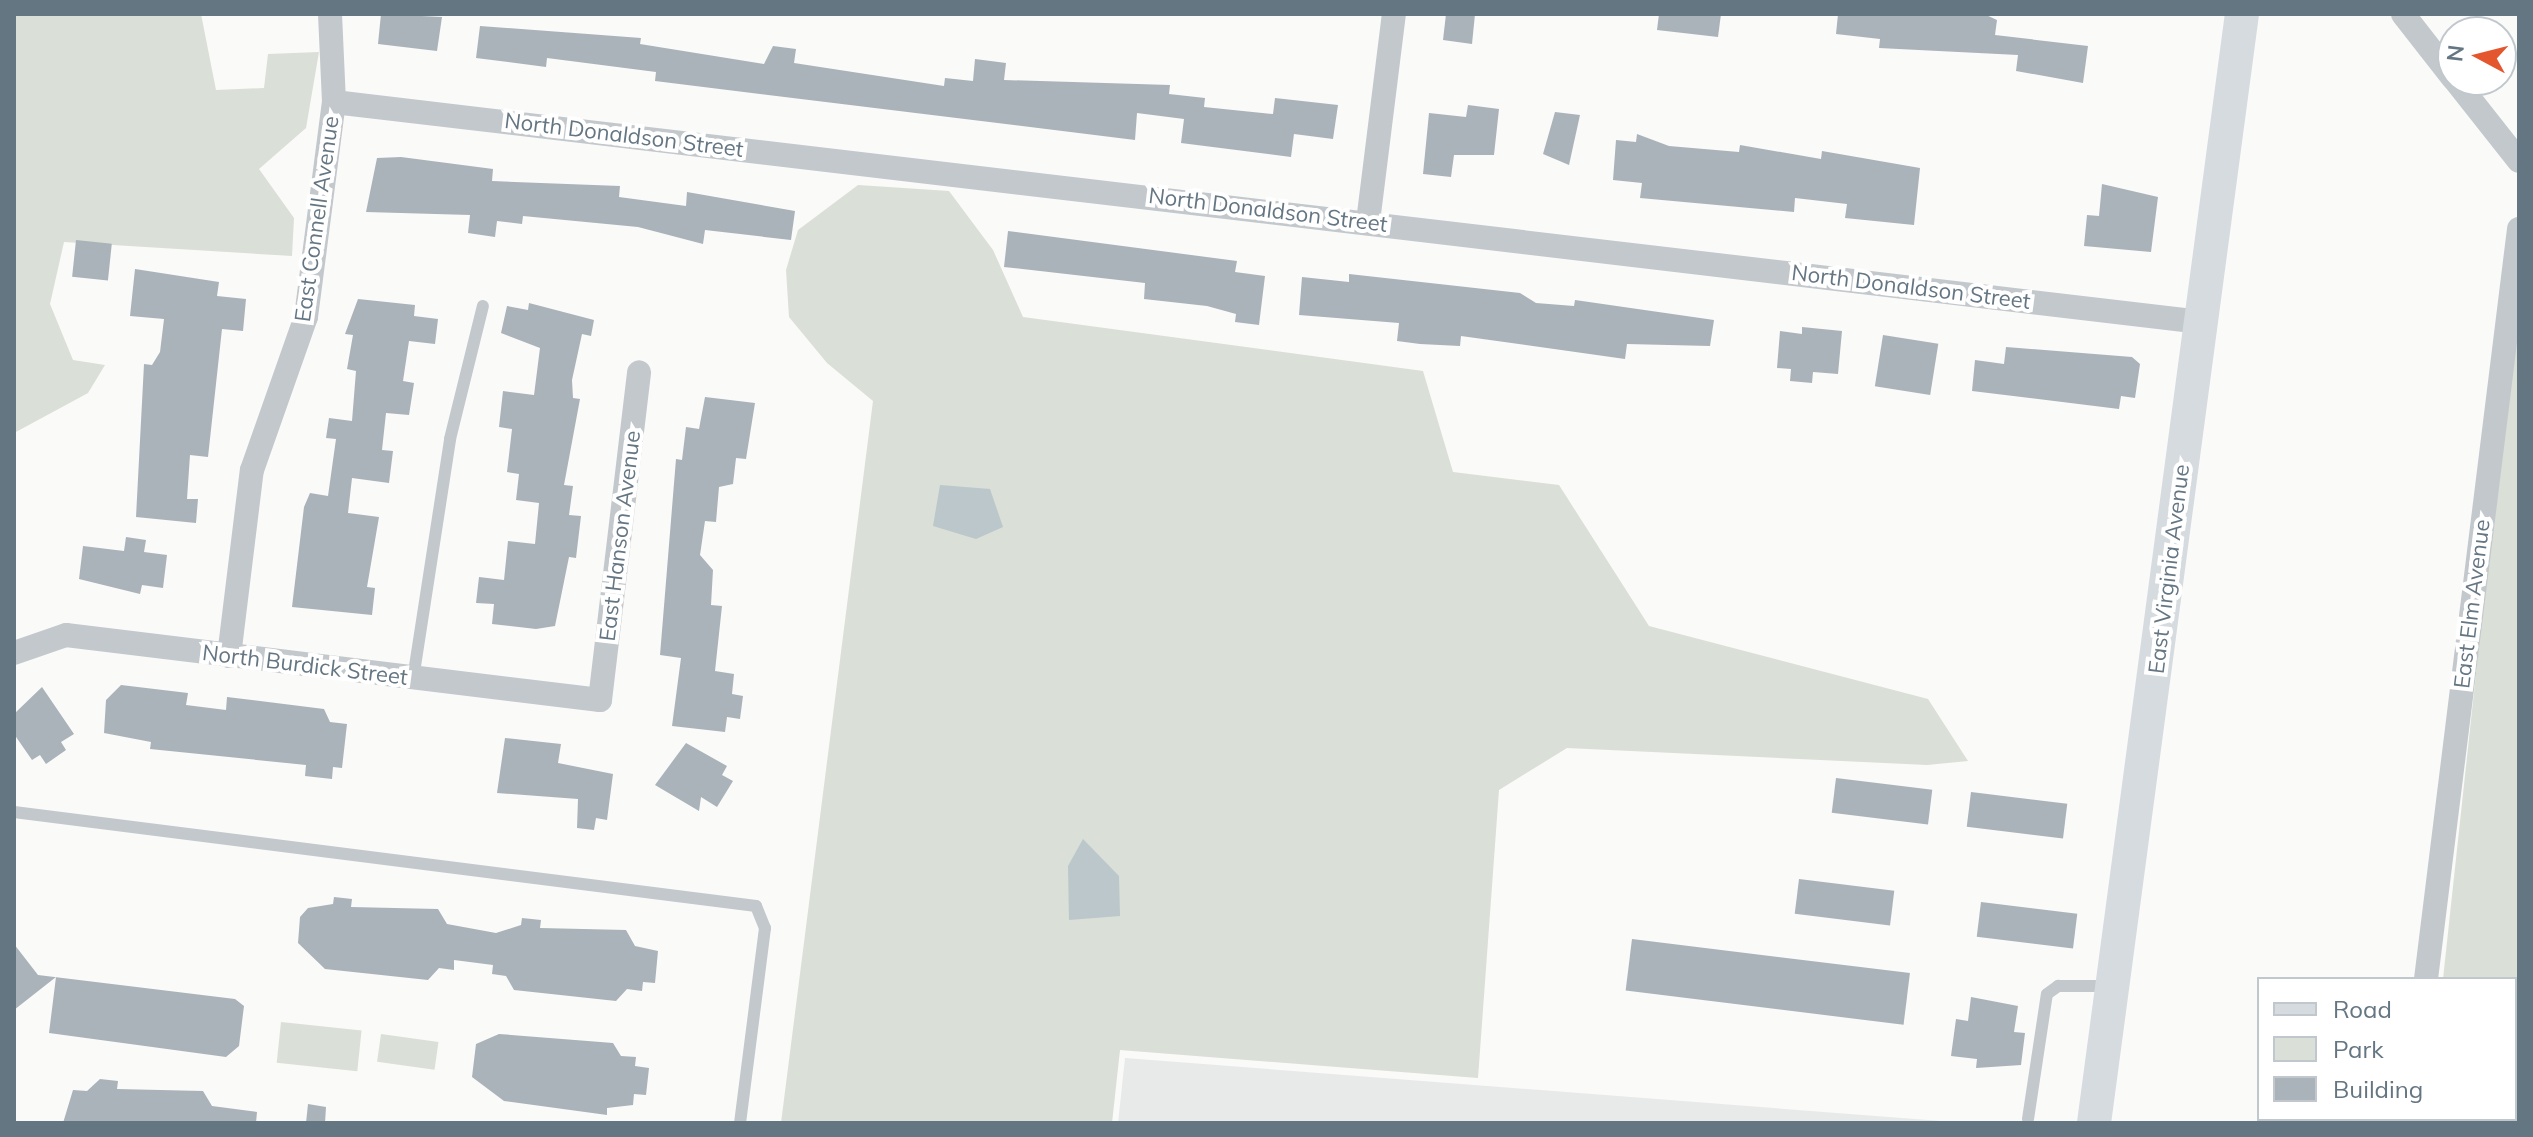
<!DOCTYPE html>
<html>
<head>
<meta charset="utf-8">
<style>
	body { margin:0 }
	#map { position:relative; width:2533px; height:1137px; overflow:hidden; background:#fafaf8; font-family:Mulish,sans-serif }
	div>[style] { position:absolute }
	.built>* { inset:0; background:#e8e9e9 }
	.green>* { inset:0; background:#dadfd7; transform-origin:0 0 }
	.water>* { inset:0; background:#bbc7cb }
	.building>* { inset:0; background:#aab3b9; transform-origin:0 0 }
	.lane>* { height:12px; margin:-6px; padding:0 6px; transform-origin:6px; border-radius:6px; background:#c3c8cc }
	.street>* { height:24px; margin:-12px; padding:0 12px; transform-origin:12px; border-radius:12px; background:#c3c8cc }
	.secondary>* { height:34px; margin:-17px; padding:0 17px; transform-origin:17px; border-radius:17px; background:#d6dbdf }
	span { translate:-50% -50%; white-space:nowrap; text-align:center; line-height:1.15; -webkit-text-stroke:8px #fff; paint-order:stroke }
	.street-label { font-size:22px; color:#657683 }
	.frame { position:absolute; inset:0; border:16px solid #657683; pointer-events:none }
	.legend { position:absolute; left:2257px; top:977px; width:260px; height:144px; box-sizing:border-box; background:#fff; border:2px solid #c1c8cd; margin:0; padding:10px 14px; list-style:none; font-size:24px; color:#657683 }
	.legend li { display:flex; align-items:center; gap:16px; height:40px }
	.legend b { width:40px; border:2px solid #c1c8cd }
	.north { position:absolute; left:2437px; top:16px; width:80px; height:80px; box-sizing:border-box; background:#fff; border:2px solid #c1c8cd; border-radius:50%; rotate:277deg; font-size:22px; font-weight:700; line-height:32px; text-align:center; color:#657683 }
	.north::after { content:''; display:block; margin:auto; width:28px; height:36px; background:#e4572e; clip-path:polygon(50% 0,100% 100%,50% 72%,0 100%) }
</style>
</head>
<body>
<div id="map">
	<div class="built">
		<i style="clip-path:polygon(1125px 1058px,1967px 1123px,1118px 1123px)"></i>
	</div>
	<div class="green">
		<i style="clip-path:polygon(14px 14px,201px 14px,216px 90px,264px 88px,268px 54px,319px 52px,306px 128px,259px 169px,294px 218px,292px 256px,64px 242px,50px 304px,73px 360px,105px 365px,88px 393px,14px 433px)"></i>
		<i style="clip-path:polygon(858px 185px,949px 191px,993px 250px,1023px 317px,1423px 371px,1453px 472px,1559px 485px,1649px 626px,1928px 699px,1968px 761px,1927px 765px,1567px 748px,1499px 790px,1478px 1078px,1120px 1050px,1112px 1123px,781px 1123px,873px 401px,827px 363px,789px 317px,786px 270px,798px 230px)"></i>
		<i style="clip-path:polygon(2519px 276px,2519px 1023px,2515px 979px,2443px 979px)"></i>
		<i style="left:281px;top:1022px;width:81px;height:41px;rotate:6deg"></i>
		<i style="left:381px;top:1034px;width:58px;height:28px;rotate:8deg"></i>
	</div>
	<div class="water">
		<i style="clip-path:polygon(940px 485px,990px 489px,1003px 527px,976px 539px,933px 526px)"></i>
		<i style="clip-path:polygon(1083px 839px,1119px 876px,1120px 916px,1069px 920px,1068px 866px)"></i>
	</div>
	<div class="building">
		<i style="clip-path:polygon(381px 14px,442px 17px,437px 51px,378px 44px)"></i>
		<i style="clip-path:polygon(1446px 14px,1475px 14px,1472px 44px,1443px 40px)"></i>
		<i style="clip-path:polygon(1659px 14px,1721px 14px,1718px 37px,1657px 30px)"></i>
		<i style="clip-path:polygon(1838px 14px,1984px 14px,1997px 20px,1995px 35px,2088px 46px,2083px 83px,2016px 71px,2018px 55px,1879px 48px,1880px 39px,1836px 34px)"></i>
		<i style="clip-path:polygon(480px 26px,641px 38px,640px 44px,764px 64px,773px 46px,796px 49px,794px 63px,944px 86px,945px 78px,973px 81px,975px 59px,1006px 63px,1004px 80px,1170px 85px,1169px 94px,1205px 98px,1204px 107px,1273px 114px,1275px 98px,1338px 105px,1333px 139px,1294px 134px,1291px 157px,1181px 143px,1184px 119px,1137px 113px,1135px 140px,655px 81px,656px 72px,547px 58px,546px 67px,476px 58px)"></i>
		<i style="clip-path:polygon(1468px 105px,1499px 109px,1494px 155px,1454px 155px,1451px 177px,1423px 174px,1429px 113px,1466px 117px)"></i>
		<i style="clip-path:polygon(1555px 112px,1580px 115px,1569px 165px,1543px 154px)"></i>
		<i style="clip-path:polygon(1637px 134px,1669px 146px,1739px 152px,1740px 145px,1821px 159px,1822px 151px,1920px 168px,1914px 225px,1845px 218px,1847px 204px,1795px 198px,1794px 212px,1640px 198px,1642px 183px,1613px 180px,1616px 140px,1636px 142px)"></i>
		<i style="clip-path:polygon(401px 157px,493px 169px,492px 181px,620px 186px,619px 197px,686px 206px,687px 192px,795px 211px,791px 240px,705px 230px,703px 244px,638px 227px,523px 216px,522px 224px,497px 221px,495px 237px,468px 233px,470px 215px,366px 212px,377px 158px)"></i>
		<i style="clip-path:polygon(2102px 184px,2158px 197px,2151px 252px,2084px 246px,2087px 215px,2099px 216px)"></i>
		<i style="clip-path:polygon(1008px 231px,1237px 261px,1235px 272px,1265px 276px,1259px 325px,1235px 322px,1236px 314px,1207px 306px,1144px 299px,1145px 283px,1004px 267px)"></i>
		<i style="left:76px;top:240px;width:36px;height:37px;rotate:6deg"></i>
		<i style="clip-path:polygon(135px 269px,219px 282px,217px 296px,246px 299px,243px 331px,222px 329px,208px 457px,190px 455px,187px 499px,198px 499px,196px 523px,136px 517px,144px 364px,152px 365px,160px 352px,164px 319px,130px 316px)"></i>
		<i style="clip-path:polygon(1349px 274px,1520px 293px,1536px 303px,1574px 306px,1575px 300px,1714px 320px,1710px 346px,1627px 344px,1625px 359px,1461px 336px,1460px 346px,1420px 344px,1397px 341px,1399px 323px,1299px 315px,1302px 277px,1349px 282px)"></i>
		<i style="clip-path:polygon(358px 299px,415px 305px,414px 316px,438px 319px,435px 344px,409px 341px,403px 381px,414px 383px,409px 415px,386px 413px,382px 450px,393px 451px,389px 483px,352px 478px,348px 513px,379px 517px,367px 587px,375px 588px,372px 615px,292px 607px,304px 507px,310px 493px,328px 496px,336px 439px,326px 438px,329px 418px,352px 421px,356px 371px,347px 369px,353px 335px,345px 334px)"></i>
		<i style="clip-path:polygon(529px 303px,594px 320px,591px 336px,582px 334px,572px 380px,573px 398px,580px 399px,564px 485px,573px 486px,569px 515px,581px 516px,576px 558px,569px 557px,555px 626px,536px 629px,492px 624px,494px 604px,476px 603px,479px 577px,504px 580px,508px 541px,535px 544px,539px 503px,516px 500px,519px 474px,507px 472px,512px 429px,499px 427px,503px 391px,534px 395px,540px 348px,501px 333px,507px 306px,528px 310px)"></i>
		<i style="clip-path:polygon(1802px 327px,1842px 331px,1838px 374px,1813px 372px,1812px 383px,1790px 381px,1791px 369px,1777px 368px,1780px 331px,1802px 334px)"></i>
		<i style="left:1883px;top:335px;width:56px;height:52px;rotate:9deg"></i>
		<i style="clip-path:polygon(2006px 347px,2132px 357px,2140px 364px,2135px 398px,2121px 396px,2119px 409px,1972px 391px,1975px 360px,2004px 364px)"></i>
		<i style="clip-path:polygon(705px 397px,755px 403px,746px 459px,736px 458px,733px 484px,719px 487px,716px 522px,705px 521px,700px 555px,713px 570px,711px 605px,722px 606px,715px 671px,734px 674px,732px 694px,743px 696px,740px 719px,727px 717px,725px 732px,672px 726px,681px 658px,660px 655px,676px 459px,682px 460px,686px 427px,699px 429px)"></i>
		<i style="clip-path:polygon(126px 537px,146px 540px,144px 552px,167px 555px,163px 588px,142px 585px,140px 594px,79px 579px,83px 546px,124px 551px)"></i>
		<i style="clip-path:polygon(121px 685px,188px 693px,186px 705px,226px 710px,227px 697px,324px 709px,330px 722px,347px 724px,342px 768px,333px 767px,332px 779px,305px 776px,306px 765px,150px 749px,151px 742px,104px 733px,106px 700px)"></i>
		<i style="clip-path:polygon(42px 687px,74px 734px,61px 742px,66px 750px,46px 764px,40px 755px,32px 760px,14px 734px,14px 714px)"></i>
		<i style="clip-path:polygon(505px 738px,561px 744px,558px 763px,613px 774px,607px 820px,596px 818px,594px 830px,577px 828px,578px 799px,497px 793px)"></i>
		<i style="clip-path:polygon(686px 743px,727px 766px,722px 775px,733px 781px,717px 807px,701px 797px,699px 811px,655px 785px)"></i>
		<i style="left:1836px;top:778px;width:97px;height:35px;rotate:7deg"></i>
		<i style="left:1971px;top:792px;width:97px;height:35px;rotate:7deg"></i>
		<i style="left:1799px;top:879px;width:96px;height:35px;rotate:7deg"></i>
		<i style="clip-path:polygon(334px 897px,352px 899px,351px 907px,438px 909px,447px 924px,496px 933px,521px 925px,522px 918px,541px 920px,540px 928px,626px 930px,635px 946px,658px 951px,655px 983px,643px 982px,642px 991px,627px 989px,616px 1001px,514px 990px,506px 976px,492px 974px,493px 965px,454px 960px,454px 970px,439px 968px,428px 980px,325px 969px,298px 943px,300px 917px,308px 908px,333px 904px)"></i>
		<i style="left:1981px;top:902px;width:97px;height:35px;rotate:7deg"></i>
		<i style="left:1632px;top:939px;width:280px;height:52px;rotate:7deg"></i>
		<i style="clip-path:polygon(14px 944px,38px 975px,235px 999px,244px 1006px,239px 1046px,226px 1057px,49px 1033px,56px 977px,14px 1010px)"></i>
		<i style="clip-path:polygon(1971px 997px,2018px 1006px,2014px 1032px,2025px 1033px,2021px 1065px,1976px 1068px,1977px 1059px,1951px 1056px,1956px 1019px,1968px 1021px)"></i>
		<i style="clip-path:polygon(499px 1034px,613px 1043px,621px 1056px,636px 1057px,635px 1066px,649px 1068px,646px 1095px,634px 1094px,633px 1105px,607px 1108px,607px 1115px,504px 1101px,472px 1077px,476px 1044px)"></i>
		<i style="clip-path:polygon(100px 1079px,118px 1081px,117px 1089px,203px 1091px,212px 1106px,257px 1112px,256px 1123px,63px 1123px,73px 1090px,87px 1091px)"></i>
		<i style="clip-path:polygon(308px 1104px,326px 1107px,325px 1123px,306px 1123px)"></i>
	</div>
	<div class="lane">
		<i style="left:413px;top:679px;width:243px;rotate:-81.2deg"></i>
		<i style="left:450px;top:439px;width:137px;rotate:-76.1deg"></i>
		<i style="left:14px;top:812px;width:748px;rotate:7.22deg"></i>
		<i style="left:756px;top:906px;width:24px;rotate:68deg"></i>
		<i style="left:765px;top:928px;width:197px;rotate:97.3deg"></i>
		<i style="left:2028px;top:1119px;width:126px;rotate:-81.4deg"></i>
		<i style="left:2047px;top:994px;width:14px;rotate:-36deg"></i>
		<i style="left:2058px;top:986px;width:52px"></i>
	</div>
	<div class="street">
		<i style="left:2403px;top:14px;width:81px;rotate:52deg"></i>
		<i style="left:2455px;top:80px;width:103px;rotate:51.7deg"></i>
		<i style="left:334px;top:102px;width:1880px;rotate:6.72deg"></i>
		<i style="left:1368px;top:222px;width:210px;rotate:-82.9deg"></i>
		<i style="left:14px;top:653px;width:55px;rotate:-19.1deg"></i>
		<i style="left:66px;top:635px;width:538px;rotate:6.94deg"></i>
		<i style="left:600px;top:700px;width:330px;rotate:-83.2deg"></i>
		<i style="left:229px;top:656px;width:187px;rotate:-83deg"></i>
		<i style="left:252px;top:470px;width:162px;rotate:-70.6deg"></i>
		<i style="left:306px;top:317px;width:217px;rotate:-82.6deg"></i>
		<i style="left:334px;top:102px;width:88px;rotate:-92.6deg"></i>
		<i style="left:2426px;top:979px;width:756px;rotate:-82.93deg"></i>
		<i style="left:2515px;top:1035px;width:4px;rotate:27deg"></i>
	</div>
	<div class="secondary">
		<i style="left:2094px;top:1123px;width:1119px;rotate:-82.4deg"></i>
	</div>
	<div class="street-label">
		<span style="left:624px;top:135px;rotate:7deg">North Donaldson Street</span>
		<span style="left:1268px;top:210px;rotate:7deg">North Donaldson Street</span>
		<span style="left:317px;top:219px;rotate:-82deg">East Connell Avenue</span>
		<span style="left:1911px;top:287px;rotate:7deg">North Donaldson Street</span>
		<span style="left:620px;top:536px;rotate:-83deg">East Hanson Avenue</span>
		<span style="left:2169px;top:569px;rotate:-83deg">East Virginia Avenue</span>
		<span style="left:2472px;top:604px;rotate:-83deg">East Elm Avenue</span>
		<span style="left:305px;top:665px;rotate:7deg">North Burdick Street</span>
	</div>
	<div class="frame"></div>
	<ul class="legend">
	<li><b style="height:10px;background:#d6dbdf"></b>Road</li>
	<li><b style="height:22px;background:#dadfd7"></b>Park</li>
	<li><b style="height:22px;background:#aab3b9"></b>Building</li>
	</ul>
	<div class="north">N</div>
</div>
</body>
</html>
